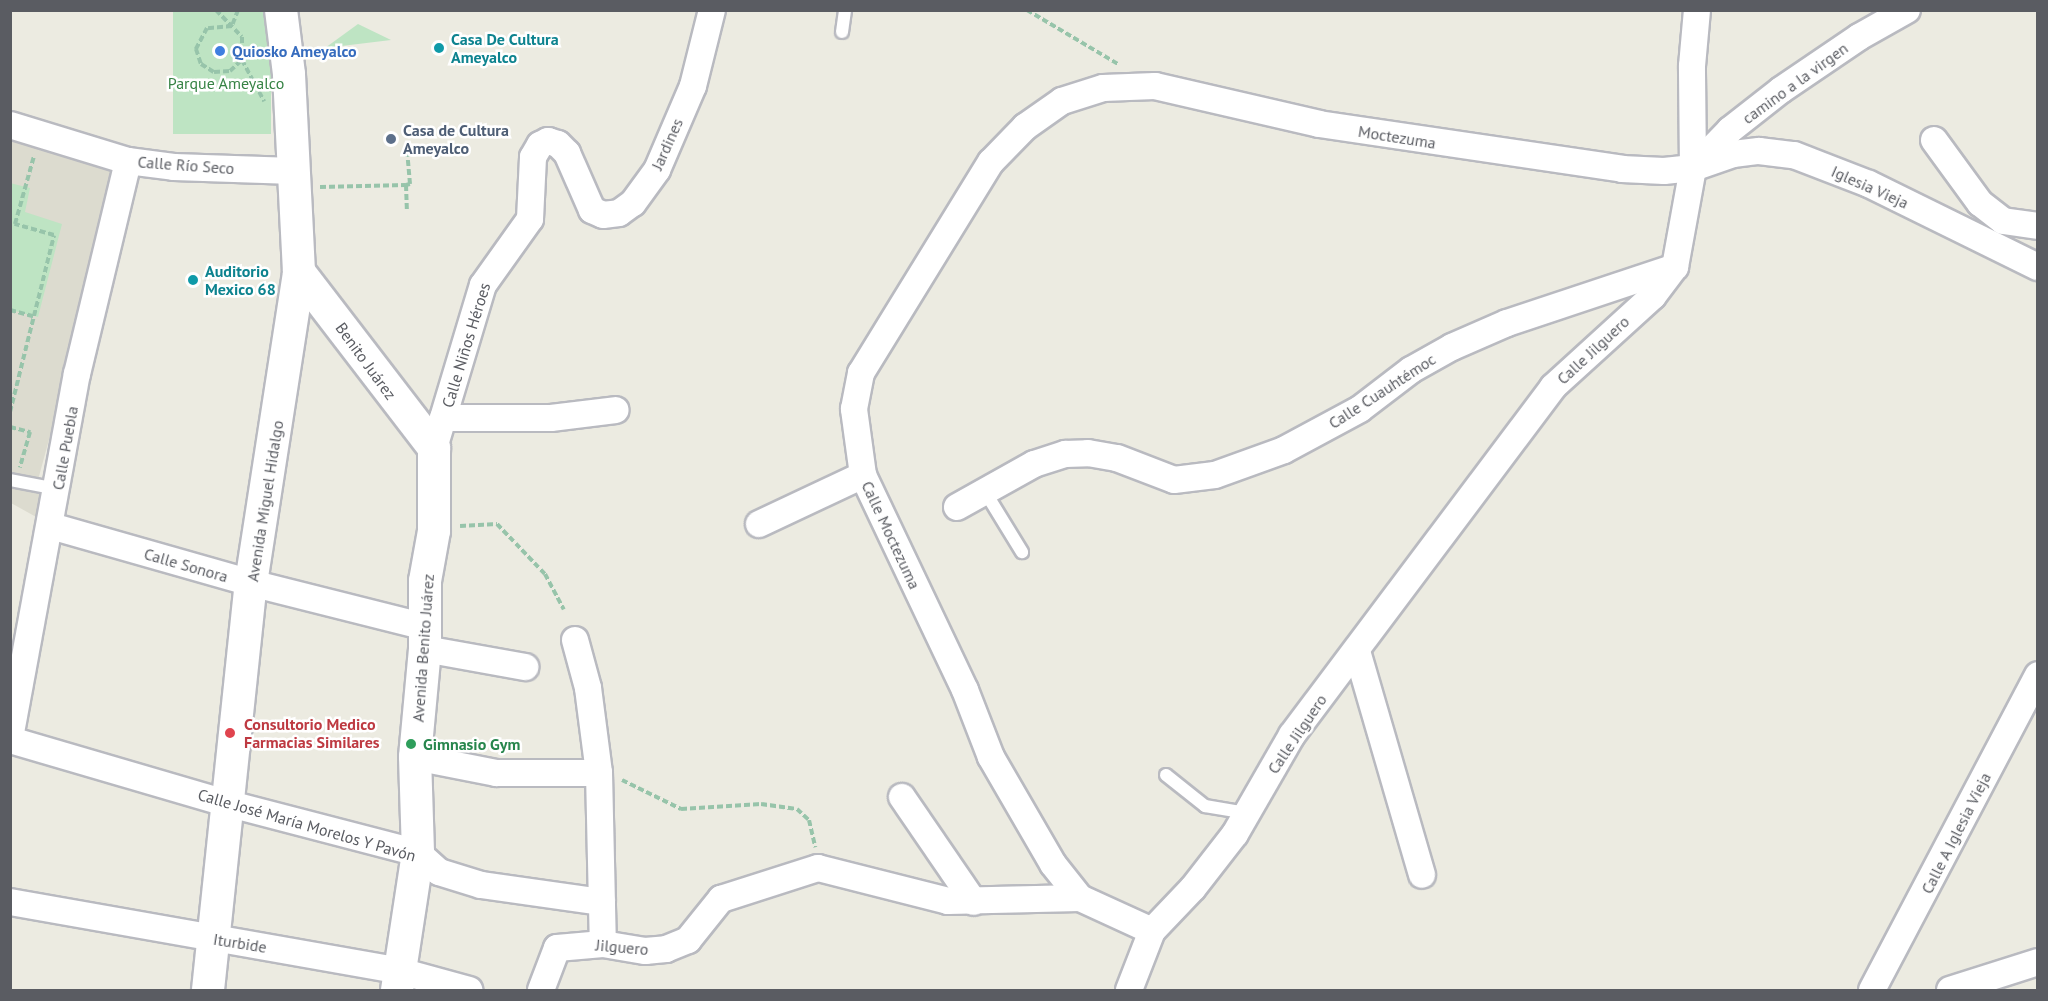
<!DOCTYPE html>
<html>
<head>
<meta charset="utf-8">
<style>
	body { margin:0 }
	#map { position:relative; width:2048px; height:1001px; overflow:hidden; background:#ecebe1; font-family:"PT Sans",sans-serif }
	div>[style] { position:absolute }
	.education>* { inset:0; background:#dcdbcf }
	.green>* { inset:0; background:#bee4c3; transform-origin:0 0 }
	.path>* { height:4px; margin-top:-2px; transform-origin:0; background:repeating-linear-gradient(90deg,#97c4aa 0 6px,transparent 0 9px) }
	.roads { filter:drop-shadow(2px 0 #b9bac0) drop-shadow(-2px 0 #b9bac0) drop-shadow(0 2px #b9bac0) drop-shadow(0 -2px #b9bac0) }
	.service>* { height:12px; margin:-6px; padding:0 6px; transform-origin:6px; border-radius:6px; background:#fff }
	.minor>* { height:26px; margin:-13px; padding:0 13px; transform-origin:13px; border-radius:13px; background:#fff }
	.tertiary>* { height:32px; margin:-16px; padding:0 16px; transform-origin:16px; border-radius:16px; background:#fff }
	.dots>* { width:16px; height:16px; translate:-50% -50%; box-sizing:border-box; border:3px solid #fff; border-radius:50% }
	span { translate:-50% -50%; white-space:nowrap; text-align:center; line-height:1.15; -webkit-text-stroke:5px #fff; paint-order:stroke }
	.culture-label { font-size:16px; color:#0d838f; font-weight:700 }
	.left { translate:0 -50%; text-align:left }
	.shop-label { font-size:16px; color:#366cbe; font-weight:700 }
	.park-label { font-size:16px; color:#378345 }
	.street-label { font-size:16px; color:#5a5c62 }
	.service-label { font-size:16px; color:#4e5e75; font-weight:700 }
	.health-label { font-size:16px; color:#be3a42; font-weight:700 }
	.leisure-label { font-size:16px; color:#27864d; font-weight:700 }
	.frame { position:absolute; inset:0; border:12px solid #5a5c62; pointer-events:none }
</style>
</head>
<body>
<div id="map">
	<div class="education">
		<i style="clip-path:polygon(10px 135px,123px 168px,38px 480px,47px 523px,11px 503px)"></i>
	</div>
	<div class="green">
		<i style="left:173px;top:11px;width:98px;height:123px"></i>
		<i style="clip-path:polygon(358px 24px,391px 40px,325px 48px)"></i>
		<i style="clip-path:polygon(10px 183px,30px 188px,25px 212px,62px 224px,38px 317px,11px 310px)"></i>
	</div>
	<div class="path">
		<i style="left:216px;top:10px;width:37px;rotate:46deg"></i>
		<i style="left:242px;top:37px;width:23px;rotate:90deg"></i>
		<i style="left:242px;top:60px;width:47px;rotate:61.8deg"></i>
		<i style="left:238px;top:10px;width:17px;rotate:111deg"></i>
		<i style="left:232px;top:26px;width:25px;rotate:175deg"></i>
		<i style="left:207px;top:28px;width:24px;rotate:118deg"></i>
		<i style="left:196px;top:49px;width:16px;rotate:72deg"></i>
		<i style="left:201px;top:64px;width:15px;rotate:32deg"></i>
		<i style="left:214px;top:72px;width:16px;rotate:-4deg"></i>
		<i style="left:230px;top:71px;width:16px;rotate:-43deg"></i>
		<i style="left:1027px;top:10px;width:106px;rotate:30.7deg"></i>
		<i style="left:406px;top:185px;width:4px;rotate:-14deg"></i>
		<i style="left:410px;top:184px;width:34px;rotate:-95deg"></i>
		<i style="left:320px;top:187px;width:86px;rotate:-1.3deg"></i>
		<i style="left:406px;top:185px;width:25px;rotate:88deg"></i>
		<i style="left:10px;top:310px;width:24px;rotate:15deg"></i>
		<i style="left:10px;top:412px;width:182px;rotate:-76deg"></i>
		<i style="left:54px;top:235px;width:41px;rotate:-164.2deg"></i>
		<i style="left:15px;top:224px;width:71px;rotate:-74.4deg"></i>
		<i style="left:10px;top:427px;width:21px;rotate:14deg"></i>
		<i style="left:30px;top:432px;width:37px;rotate:106deg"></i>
		<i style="left:460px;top:526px;width:37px;rotate:-3deg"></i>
		<i style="left:497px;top:524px;width:69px;rotate:46.2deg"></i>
		<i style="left:545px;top:574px;width:40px;rotate:62deg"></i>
		<i style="left:622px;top:780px;width:66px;rotate:26.2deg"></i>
		<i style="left:681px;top:809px;width:80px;rotate:-3.6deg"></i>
		<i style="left:761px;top:804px;width:36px;rotate:8deg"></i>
		<i style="left:797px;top:809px;width:16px;rotate:43deg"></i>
		<i style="left:809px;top:820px;width:28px;rotate:77deg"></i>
	</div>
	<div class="roads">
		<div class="service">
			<i style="left:842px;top:32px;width:22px;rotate:-82deg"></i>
			<i style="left:10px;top:480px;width:48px;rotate:10.8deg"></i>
			<i style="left:984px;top:490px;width:73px;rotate:58.5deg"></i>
			<i style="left:1166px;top:775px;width:50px;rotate:38.5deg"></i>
			<i style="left:1205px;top:806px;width:43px;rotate:9.5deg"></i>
		</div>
		<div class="minor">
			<i style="left:10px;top:125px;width:123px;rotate:17deg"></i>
			<i style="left:128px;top:161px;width:46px;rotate:7.4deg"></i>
			<i style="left:174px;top:167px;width:120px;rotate:1.9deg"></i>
			<i style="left:1934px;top:140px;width:78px;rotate:53.9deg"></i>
			<i style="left:1980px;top:203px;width:29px;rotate:38deg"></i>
			<i style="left:2003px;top:221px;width:35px;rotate:8deg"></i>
			<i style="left:1698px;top:163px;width:46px;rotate:-45.9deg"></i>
			<i style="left:1730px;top:130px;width:65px;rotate:-38.1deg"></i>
			<i style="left:1781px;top:90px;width:94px;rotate:-34.2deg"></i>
			<i style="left:1859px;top:37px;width:55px;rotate:-29.4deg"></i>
			<i style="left:443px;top:418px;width:108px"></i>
			<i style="left:551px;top:418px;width:65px;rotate:-7deg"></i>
			<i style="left:434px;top:448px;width:170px;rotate:-73.3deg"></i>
			<i style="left:483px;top:285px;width:81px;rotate:-54.5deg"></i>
			<i style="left:530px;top:219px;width:62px;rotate:-87.2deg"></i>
			<i style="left:533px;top:157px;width:14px;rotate:-60deg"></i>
			<i style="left:540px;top:145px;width:9px;rotate:-27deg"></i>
			<i style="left:548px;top:141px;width:10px;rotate:17deg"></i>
			<i style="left:558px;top:144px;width:13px;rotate:45deg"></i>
			<i style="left:567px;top:153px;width:62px;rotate:66.3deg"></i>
			<i style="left:592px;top:210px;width:12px;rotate:24deg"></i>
			<i style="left:603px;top:215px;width:16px;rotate:-7deg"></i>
			<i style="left:619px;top:213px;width:17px;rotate:-36deg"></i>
			<i style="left:633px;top:203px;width:41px;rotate:-54deg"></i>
			<i style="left:657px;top:170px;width:91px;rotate:-66.8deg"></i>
			<i style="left:693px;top:86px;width:78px;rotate:-76deg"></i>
			<i style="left:957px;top:507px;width:88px;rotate:-29.2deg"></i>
			<i style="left:1034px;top:464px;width:33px;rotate:-18deg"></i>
			<i style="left:1065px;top:454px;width:23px;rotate:-2deg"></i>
			<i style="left:1088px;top:453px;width:29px;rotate:10deg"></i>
			<i style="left:1117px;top:458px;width:61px;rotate:21.1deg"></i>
			<i style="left:1174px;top:480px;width:41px;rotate:-7deg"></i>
			<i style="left:1215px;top:475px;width:73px;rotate:-19.9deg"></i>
			<i style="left:1284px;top:450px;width:86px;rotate:-28.3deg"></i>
			<i style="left:1360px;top:409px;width:64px;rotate:-37.4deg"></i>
			<i style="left:1411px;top:370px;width:47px;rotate:-29.3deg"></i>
			<i style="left:1452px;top:347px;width:60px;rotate:-23.6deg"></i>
			<i style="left:1507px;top:323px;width:177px;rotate:-18.4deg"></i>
			<i style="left:759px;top:524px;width:115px;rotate:-25.2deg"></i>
			<i style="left:51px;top:526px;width:208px;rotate:15.9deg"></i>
			<i style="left:251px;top:583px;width:180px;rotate:14.1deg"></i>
			<i style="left:575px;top:640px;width:50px;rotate:74.8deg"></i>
			<i style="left:588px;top:688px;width:86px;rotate:82.6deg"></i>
			<i style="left:599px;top:773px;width:171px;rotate:88.7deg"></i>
			<i style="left:425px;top:649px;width:102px;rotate:10.2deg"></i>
			<i style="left:1357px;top:651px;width:233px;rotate:73.8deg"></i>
			<i style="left:10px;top:738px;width:370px;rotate:-79.6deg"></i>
			<i style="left:77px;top:374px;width:219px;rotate:-76.5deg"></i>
			<i style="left:10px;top:740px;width:225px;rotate:16.3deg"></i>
			<i style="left:226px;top:803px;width:198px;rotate:14.6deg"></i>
			<i style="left:418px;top:853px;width:28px;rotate:42deg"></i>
			<i style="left:439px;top:872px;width:44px;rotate:17.2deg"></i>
			<i style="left:481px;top:885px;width:122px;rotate:8deg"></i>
			<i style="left:415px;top:757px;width:83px;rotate:11.2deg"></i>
			<i style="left:496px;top:773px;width:103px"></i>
			<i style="left:902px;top:797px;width:127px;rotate:55.6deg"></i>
			<i style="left:1080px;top:898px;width:43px;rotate:-128.5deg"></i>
			<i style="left:1053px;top:864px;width:124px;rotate:-120.1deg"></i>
			<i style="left:991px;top:757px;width:72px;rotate:-111.2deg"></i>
			<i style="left:965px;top:690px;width:238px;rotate:-115.4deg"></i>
			<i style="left:863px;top:475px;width:67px;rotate:-97.8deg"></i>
			<i style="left:854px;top:409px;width:37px;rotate:-79deg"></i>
			<i style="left:861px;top:373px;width:248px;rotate:-58.4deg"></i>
			<i style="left:991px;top:162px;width:49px;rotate:-45.8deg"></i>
			<i style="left:1025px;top:127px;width:45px;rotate:-35.1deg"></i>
			<i style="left:1062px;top:101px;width:43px;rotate:-17.6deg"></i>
			<i style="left:1103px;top:88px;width:52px;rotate:-2.2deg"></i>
			<i style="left:1155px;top:86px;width:168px;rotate:13deg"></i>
			<i style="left:1319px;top:124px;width:306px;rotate:8.4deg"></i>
			<i style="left:1622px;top:169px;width:42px;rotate:2.7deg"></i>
			<i style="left:1664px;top:171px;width:29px;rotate:-6deg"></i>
			<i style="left:1693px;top:168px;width:42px;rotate:-19.3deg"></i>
			<i style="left:1733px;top:154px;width:26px;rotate:-7deg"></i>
			<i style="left:1759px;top:151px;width:35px;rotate:7deg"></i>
			<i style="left:1794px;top:155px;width:80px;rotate:21.1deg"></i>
			<i style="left:1869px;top:184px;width:188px;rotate:26.2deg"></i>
			<i style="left:10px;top:902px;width:396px;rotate:10deg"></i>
			<i style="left:400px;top:971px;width:72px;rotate:15.4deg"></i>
			<i style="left:541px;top:990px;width:45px;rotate:-69.1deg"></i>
			<i style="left:557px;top:948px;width:46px;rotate:-5deg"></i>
			<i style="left:603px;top:944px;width:43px;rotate:9.5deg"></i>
			<i style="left:645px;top:951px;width:21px;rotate:-5deg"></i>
			<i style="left:666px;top:949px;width:24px;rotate:-22deg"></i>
			<i style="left:688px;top:940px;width:53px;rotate:-51.2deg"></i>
			<i style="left:721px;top:899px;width:102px;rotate:-17.7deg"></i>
			<i style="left:818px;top:868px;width:134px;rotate:14.2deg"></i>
			<i style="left:948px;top:901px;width:132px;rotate:-1.3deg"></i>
			<i style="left:1080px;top:898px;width:79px;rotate:24.6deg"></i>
			<i style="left:1129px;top:990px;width:63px;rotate:-68.7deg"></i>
			<i style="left:1152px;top:931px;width:59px;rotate:-46.4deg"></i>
			<i style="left:1193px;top:888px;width:68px;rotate:-52.1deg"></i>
			<i style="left:1235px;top:834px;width:114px;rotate:-60.1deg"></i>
			<i style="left:1292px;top:735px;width:435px;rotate:-53.1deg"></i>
			<i style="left:1553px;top:387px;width:135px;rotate:-42.3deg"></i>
			<i style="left:1653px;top:296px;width:36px;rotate:-53deg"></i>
			<i style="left:1675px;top:267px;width:101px;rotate:-79.7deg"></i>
			<i style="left:1693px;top:168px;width:102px;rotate:-90.6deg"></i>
			<i style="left:1692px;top:66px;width:56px;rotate:-84.9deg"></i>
			<i style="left:1872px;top:990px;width:356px;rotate:-62.2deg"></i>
			<i style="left:1950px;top:990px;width:92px;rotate:-17.7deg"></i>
		</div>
		<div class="tertiary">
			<i style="left:299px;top:272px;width:222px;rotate:52.5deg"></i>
			<i style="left:434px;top:448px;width:83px;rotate:90deg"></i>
			<i style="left:434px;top:531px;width:51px;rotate:100.2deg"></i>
			<i style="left:425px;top:581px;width:68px;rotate:90deg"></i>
			<i style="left:425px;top:649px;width:108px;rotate:95.3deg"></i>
			<i style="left:415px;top:757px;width:96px;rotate:88.2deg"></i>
			<i style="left:418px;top:853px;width:139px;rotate:98.7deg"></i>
			<i style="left:208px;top:990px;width:409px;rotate:-84deg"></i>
			<i style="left:251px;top:583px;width:315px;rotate:-81.2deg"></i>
			<i style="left:299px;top:272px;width:198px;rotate:-92.9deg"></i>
			<i style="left:289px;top:74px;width:64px;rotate:-97.1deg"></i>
		</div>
	</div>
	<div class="dots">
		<i style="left:439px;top:48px;background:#0f9aa8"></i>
		<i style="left:220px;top:51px;background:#3f7fe0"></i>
		<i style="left:391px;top:139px;background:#5c6f8a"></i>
		<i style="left:193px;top:280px;background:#0f9aa8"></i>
		<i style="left:230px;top:733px;background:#e0444e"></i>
		<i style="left:411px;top:744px;background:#2e9e5b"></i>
	</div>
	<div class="culture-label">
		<span class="left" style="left:451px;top:48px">Casa De Cultura<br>Ameyalco</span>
		<span class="left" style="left:205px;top:280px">Auditorio<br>Mexico 68</span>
	</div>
	<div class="shop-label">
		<span class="left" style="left:232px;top:51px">Quiosko Ameyalco</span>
	</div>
	<div class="park-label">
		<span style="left:226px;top:83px">Parque Ameyalco</span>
	</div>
	<div class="street-label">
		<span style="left:1795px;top:83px;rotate:-36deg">camino a la virgen</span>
		<span style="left:1397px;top:137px;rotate:9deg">Moctezuma</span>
		<span style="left:667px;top:144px;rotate:-66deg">Jardines</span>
		<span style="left:186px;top:165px;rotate:4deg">Calle Río Seco</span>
		<span style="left:1870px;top:187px;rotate:24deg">Iglesia Vieja</span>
		<span style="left:466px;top:345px;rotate:-73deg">Calle Niños Héroes</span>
		<span style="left:1593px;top:350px;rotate:-43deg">Calle Jilguero</span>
		<span style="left:366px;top:361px;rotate:54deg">Benito Juárez</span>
		<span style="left:1382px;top:391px;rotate:-33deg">Calle Cuauhtémoc</span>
		<span style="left:65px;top:448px;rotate:-80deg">Calle Puebla</span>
		<span style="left:265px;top:501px;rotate:-81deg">Avenida Miguel Hidalgo</span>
		<span style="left:891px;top:535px;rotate:65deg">Calle Moctezuma</span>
		<span style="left:186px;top:565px;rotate:16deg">Calle Sonora</span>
		<span style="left:423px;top:648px;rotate:-86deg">Avenida Benito Juárez</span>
		<span style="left:1297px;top:734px;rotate:-56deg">Calle Jilguero</span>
		<span style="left:307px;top:825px;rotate:16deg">Calle José María Morelos Y Pavón</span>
		<span style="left:1956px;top:833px;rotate:-63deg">Calle A Iglesia Vieja</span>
		<span style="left:240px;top:943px;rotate:9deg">Iturbide</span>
		<span style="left:622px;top:947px;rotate:5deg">Jilguero</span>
	</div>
	<div class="service-label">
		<span class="left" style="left:403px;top:139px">Casa de Cultura<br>Ameyalco</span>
	</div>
	<div class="health-label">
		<span class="left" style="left:244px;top:733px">Consultorio Medico<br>Farmacias Similares</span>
	</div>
	<div class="leisure-label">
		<span class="left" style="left:423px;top:744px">Gimnasio Gym</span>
	</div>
	<div class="frame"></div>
</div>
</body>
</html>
